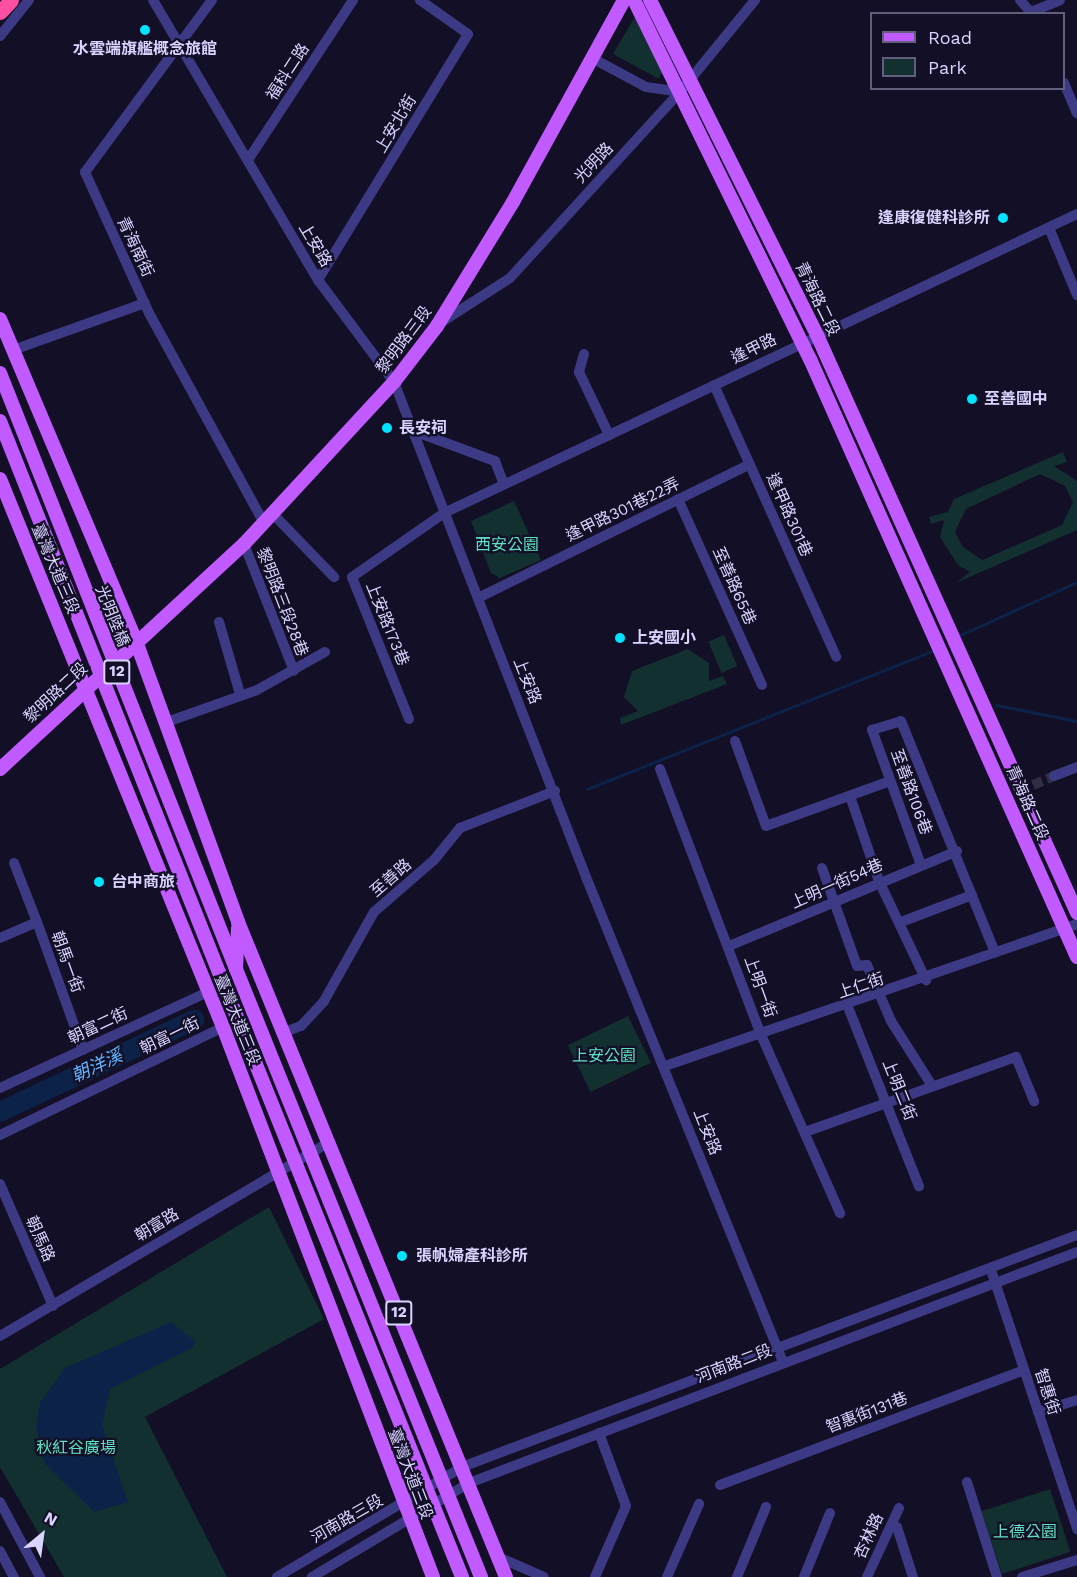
<!DOCTYPE html>
<html>
<head>
<meta charset="utf-8">
<style>
	body { margin:0 }
	#map { position:relative; width:1077px; height:1577px; overflow:hidden; background:#130f26; font-family:"Work Sans","Noto Sans TC",sans-serif }
	div>[style] { position:absolute }
	.green>* { inset:0; background:#12302f; transform-origin:0 0 }
	.water>* { inset:0; background:#0c2248 }
	.stream>* { height:3px; margin:-1.5px; padding:0 1.5px; transform-origin:1.5px; border-radius:1.5px; background:#0c2248 }
	.river>* { height:20px; margin:-10px; padding:0 10px; transform-origin:10px; border-radius:10px; background:#0c2248 }
	.minor-tunnel>* { height:10px; margin-top:-5px; transform-origin:0; background:repeating-linear-gradient(90deg,#312d47 0 10px,transparent 0 15px) }
	.minor>* { height:10px; margin:-5px; padding:0 5px; transform-origin:5px; border-radius:5px; background:#3d3a85 }
	.major>* { height:14px; margin:-7px; padding:0 7px; transform-origin:7px; border-radius:7px; background:#c25bff }
	.highway>* { height:15px; margin:-7.5px; padding:0 7.5px; transform-origin:7.5px; border-radius:7.5px; background:#ff4fa3 }
	.major-bridge>* { height:14px; margin:-7px; padding:0 7px; transform-origin:7px; border-radius:7px; background:#c25bff }
	.dots>* { width:16px; height:16px; translate:-50% -50%; box-sizing:border-box; border:3px solid #130f26; border-radius:50% }
	span { translate:-50% -50%; white-space:nowrap; text-align:center; line-height:1.15; -webkit-text-stroke:4.5px #130f26; paint-order:stroke }
	.shield-label span { padding:2px 4px; background:#130f26; border:2px solid; border-radius:4px; -webkit-text-stroke-width:0 }
	.shield-label { font-size:15px; color:#d9d4ff; font-weight:700 }
	.poi-label { font-size:16px; color:#d9d4ff; font-weight:700 }
	.right { translate:-100% -50%; text-align:right }
	.left { translate:0 -50%; text-align:left }
	.street-label { font-size:16px; color:#d9d4ff }
	.park-label { font-size:16px; color:#5fe0c0 }
	.water-label { font-size:18px; color:#62b6ff; font-style:italic }
	.legend { position:absolute; left:870px; top:12px; width:195px; height:78px; box-sizing:border-box; background:#130f26; border:2px solid #625e7d; margin:0; padding:8px 10px; list-style:none; font-size:18px; color:#d9d4ff }
	.legend li { display:flex; align-items:center; gap:12px; height:30px }
	.legend b { width:30px; border:2px solid #625e7d }
	.north { position:absolute; left:12px; top:1505px; width:60px; height:60px; -webkit-text-stroke:4px #130f26; paint-order:stroke; rotate:29deg; font-size:16px; font-weight:700; line-height:24px; text-align:center; color:#d9d4ff }
	.north::after { content:''; display:block; margin:auto; width:21px; height:27px; background:#d9d4ff; clip-path:polygon(50% 0,100% 100%,50% 72%,0 100%) }
</style>
</head>
<body>
<div id="map">
	<div class="green">
		<i style="clip-path:polygon(636px 15px,663px 70px,659px 79px,613px 54px)"></i>
		<i style="clip-path:polygon(evenodd,1063px 452px,1067px 462px,1054px 466px,1077px 481px,1077px 530px,956px 583px,970px 572px,958px 565px,940px 537px,944px 520px,931px 524px,929px 517px,948px 512px,954px 499px,1063px 452px,1040px 474px,1065px 486px,1073px 502px,1062px 525px,982px 560px,963px 547px,955px 532px,966px 509px,1040px 474px)"></i>
		<i style="clip-path:polygon(514px 501px,541px 560px,500px 578px,491px 573px,471px 521px)"></i>
		<i style="left:724px;top:635px;width:34px;height:17px;rotate:67deg"></i>
		<i style="clip-path:polygon(688px 649px,709px 663px,709px 681px,723px 676px,727px 684px,621px 725px,620px 718px,638px 711px,624px 697px,632px 671px)"></i>
		<i style="left:628px;top:1016px;width:52px;height:67px;rotate:64deg"></i>
		<i style="clip-path:polygon(269px 1207px,324px 1319px,145px 1417px,227px 1577px,64px 1577px,0 1467px,0 1369px)"></i>
		<i style="left:1050px;top:1489px;width:66px;height:72px;rotate:72deg"></i>
	</div>
	<div class="water">
		<i style="clip-path:polygon(171px 1322px,196px 1342px,192px 1348px,110px 1389px,102px 1425px,128px 1502px,94px 1512px,45px 1464px,36px 1426px,40px 1403px,65px 1368px)"></i>
	</div>
	<div class="stream">
		<i style="left:958px;top:636px;width:131px;rotate:-24.4deg"></i>
		<i style="left:996px;top:705px;width:83px;rotate:11.2deg"></i>
		<i style="left:587px;top:789px;width:374px;rotate:-21.8deg"></i>
	</div>
	<div class="river">
		<i style="left:0;top:1112px;width:215px;rotate:-25.4deg"></i>
	</div>
	<div class="minor-tunnel">
		<i style="left:1033px;top:785px;width:23px;rotate:-23deg"></i>
	</div>
	<div class="minor">
		<i style="left:153px;top:0;width:325px;rotate:59.5deg"></i>
		<i style="left:318px;top:280px;width:127px;rotate:53.3deg"></i>
		<i style="left:394px;top:382px;width:531px;rotate:68.8deg"></i>
		<i style="left:586px;top:877px;width:523px;rotate:67.89deg"></i>
		<i style="left:212px;top:0;width:214px;rotate:126.4deg"></i>
		<i style="left:85px;top:172px;width:155px;rotate:65.6deg"></i>
		<i style="left:149px;top:313px;width:239px;rotate:61.3deg"></i>
		<i style="left:1020px;top:0;width:18px;rotate:49deg"></i>
		<i style="left:1031px;top:12px;width:31px;rotate:-22deg"></i>
		<i style="left:0;top:36px;width:46px;rotate:-51.1deg"></i>
		<i style="left:592px;top:58px;width:61px;rotate:28.2deg"></i>
		<i style="left:646px;top:87px;width:34px;rotate:8deg"></i>
		<i style="left:1064px;top:83px;width:33px;rotate:67deg"></i>
		<i style="left:248px;top:160px;width:191px;rotate:-56.7deg"></i>
		<i style="left:1049px;top:228px;width:73px;rotate:67.3deg"></i>
		<i style="left:318px;top:280px;width:288px;rotate:-58.6deg"></i>
		<i style="left:468px;top:34px;width:59px;rotate:-144.7deg"></i>
		<i style="left:437px;top:325px;width:87px;rotate:-32.8deg"></i>
		<i style="left:510px;top:278px;width:252px;rotate:-47.6deg"></i>
		<i style="left:680px;top:92px;width:119px;rotate:-50.8deg"></i>
		<i style="left:13px;top:350px;width:140px;rotate:-19.6deg"></i>
		<i style="left:584px;top:354px;width:19px;rotate:106deg"></i>
		<i style="left:579px;top:372px;width:70px;rotate:64.5deg"></i>
		<i style="left:714px;top:385px;width:298px;rotate:65.8deg"></i>
		<i style="left:411px;top:430px;width:90px;rotate:20.3deg"></i>
		<i style="left:495px;top:461px;width:25px;rotate:69deg"></i>
		<i style="left:678px;top:499px;width:204px;rotate:65.7deg"></i>
		<i style="left:273px;top:514px;width:88px;rotate:45.9deg"></i>
		<i style="left:244px;top:544px;width:136px;rotate:68.5deg"></i>
		<i style="left:478px;top:598px;width:303px;rotate:-26.2deg"></i>
		<i style="left:219px;top:622px;width:75px;rotate:73.7deg"></i>
		<i style="left:409px;top:719px;width:153px;rotate:-111.9deg"></i>
		<i style="left:352px;top:577px;width:112px;rotate:-34.8deg"></i>
		<i style="left:444px;top:513px;width:700px;rotate:-25.28deg"></i>
		<i style="left:164px;top:723px;width:99px;rotate:-19.5deg"></i>
		<i style="left:257px;top:690px;width:78px;rotate:-29.2deg"></i>
		<i style="left:735px;top:741px;width:90px;rotate:70deg"></i>
		<i style="left:766px;top:826px;width:132px;rotate:-19.9deg"></i>
		<i style="left:660px;top:769px;width:287px;rotate:69.2deg"></i>
		<i style="left:762px;top:1037px;width:193px;rotate:66.1deg"></i>
		<i style="left:1054px;top:776px;width:25px;rotate:-21deg"></i>
		<i style="left:850px;top:796px;width:90px;rotate:71.2deg"></i>
		<i style="left:879px;top:881px;width:110px;rotate:64.6deg"></i>
		<i style="left:14px;top:863px;width:63px;rotate:68.7deg"></i>
		<i style="left:921px;top:865px;width:144px;rotate:-109.9deg"></i>
		<i style="left:872px;top:730px;width:30px;rotate:-17deg"></i>
		<i style="left:901px;top:721px;width:250px;rotate:67.9deg"></i>
		<i style="left:822px;top:868px;width:104px;rotate:70.3deg"></i>
		<i style="left:857px;top:966px;width:10px;rotate:-6deg"></i>
		<i style="left:867px;top:965px;width:61px;rotate:66.8deg"></i>
		<i style="left:891px;top:1021px;width:75px;rotate:57.6deg"></i>
		<i style="left:901px;top:922px;width:76px;rotate:-20.8deg"></i>
		<i style="left:0;top:938px;width:40px;rotate:-23.4deg"></i>
		<i style="left:37px;top:922px;width:136px;rotate:70.2deg"></i>
		<i style="left:729px;top:946px;width:247px;rotate:-22.6deg"></i>
		<i style="left:848px;top:1007px;width:193px;rotate:68.4deg"></i>
		<i style="left:285px;top:1032px;width:17px;rotate:-21deg"></i>
		<i style="left:301px;top:1026px;width:34px;rotate:-47deg"></i>
		<i style="left:324px;top:1001px;width:102px;rotate:-60.7deg"></i>
		<i style="left:374px;top:912px;width:79px;rotate:-40.9deg"></i>
		<i style="left:434px;top:860px;width:41px;rotate:-50.9deg"></i>
		<i style="left:460px;top:828px;width:102px;rotate:-21.3deg"></i>
		<i style="left:665px;top:1066px;width:436px;rotate:-19deg"></i>
		<i style="left:0;top:1088px;width:229px;rotate:-24.8deg"></i>
		<i style="left:805px;top:1132px;width:224px;rotate:-19.6deg"></i>
		<i style="left:1016px;top:1057px;width:48px;rotate:67.8deg"></i>
		<i style="left:0;top:1135px;width:248px;rotate:-25.8deg"></i>
		<i style="left:0;top:1184px;width:133px;rotate:66.5deg"></i>
		<i style="left:992px;top:1273px;width:270px;rotate:71.6deg"></i>
		<i style="left:0;top:1336px;width:383px;rotate:-30.5deg"></i>
		<i style="left:1038px;top:1412px;width:41px;rotate:-17.1deg"></i>
		<i style="left:967px;top:1482px;width:100px;rotate:72.5deg"></i>
		<i style="left:720px;top:1485px;width:325px;rotate:-20.7deg"></i>
		<i style="left:0;top:1502px;width:85px;rotate:61.9deg"></i>
		<i style="left:897px;top:1527px;width:52px;rotate:72.3deg"></i>
		<i style="left:0;top:1551px;width:30px;rotate:62deg"></i>
		<i style="left:496px;top:1556px;width:52px;rotate:23.6deg"></i>
		<i style="left:277px;top:1577px;width:215px;rotate:-30.7deg"></i>
		<i style="left:462px;top:1467px;width:657px;rotate:-20.67deg"></i>
		<i style="left:312px;top:1577px;width:183px;rotate:-30.9deg"></i>
		<i style="left:469px;top:1483px;width:650px;rotate:-20.8deg"></i>
		<i style="left:595px;top:1577px;width:77px;rotate:-66.4deg"></i>
		<i style="left:626px;top:1506px;width:78px;rotate:-110.3deg"></i>
		<i style="left:667px;top:1577px;width:80px;rotate:-66.3deg"></i>
		<i style="left:737px;top:1577px;width:76px;rotate:-67.5deg"></i>
		<i style="left:804px;top:1577px;width:69px;rotate:-67.9deg"></i>
		<i style="left:867px;top:1577px;width:76px;rotate:-65.1deg"></i>
		<i style="left:1022px;top:1577px;width:58px;rotate:-17.2deg"></i>
	</div>
	<div class="major">
		<i style="left:634px;top:0;width:400px;rotate:63.9deg"></i>
		<i style="left:810px;top:359px;width:655px;rotate:65.94deg"></i>
		<i style="left:650px;top:0;width:374px;rotate:63.5deg"></i>
		<i style="left:817px;top:335px;width:634px;rotate:65.78deg"></i>
		<i style="left:0;top:319px;width:353px;rotate:67.1deg"></i>
		<i style="left:137px;top:644px;width:296px;rotate:70deg"></i>
		<i style="left:238px;top:922px;width:708px;rotate:67.75deg"></i>
		<i style="left:0;top:479px;width:592px;rotate:67.86deg"></i>
		<i style="left:223px;top:1027px;width:589px;rotate:69.1deg"></i>
		<i style="left:0;top:769px;width:332px;rotate:-42.7deg"></i>
		<i style="left:244px;top:544px;width:221px;rotate:-47.2deg"></i>
		<i style="left:394px;top:382px;width:71px;rotate:-52.5deg"></i>
		<i style="left:437px;top:326px;width:145px;rotate:-58.5deg"></i>
		<i style="left:513px;top:202px;width:230px;rotate:-61.2deg"></i>
		<i style="left:238px;top:928px;width:41px;rotate:92.8deg"></i>
		<i style="left:236px;top:969px;width:656px;rotate:68.05deg"></i>
		<i style="left:220px;top:975px;width:649px;rotate:68.1deg"></i>
	</div>
	<div class="highway">
		<i style="left:0;top:12px;width:16px;rotate:-47deg"></i>
	</div>
	<div class="major-bridge">
		<i style="left:0;top:373px;width:641px;rotate:68.4deg"></i>
		<i style="left:0;top:421px;width:596px;rotate:68.34deg"></i>
	</div>
	<div class="dots">
		<i style="left:145px;top:30px;background:#00e5ff"></i>
		<i style="left:1003px;top:218px;background:#00e5ff"></i>
		<i style="left:972px;top:399px;background:#00e5ff"></i>
		<i style="left:387px;top:428px;background:#00e5ff"></i>
		<i style="left:620px;top:638px;background:#00e5ff"></i>
		<i style="left:99px;top:882px;background:#00e5ff"></i>
		<i style="left:402px;top:1256px;background:#00e5ff"></i>
	</div>
	<div class="shield-label">
		<span style="left:117px;top:672px">12</span>
		<span style="left:399px;top:1313px">12</span>
	</div>
	<div class="poi-label">
		<span style="left:145px;top:49px">水雲端旗艦概念旅館</span>
		<span class="right" style="left:990px;top:218px">逢康復健科診所</span>
		<span class="left" style="left:984px;top:399px">至善國中</span>
		<span class="left" style="left:399px;top:428px">長安祠</span>
		<span class="left" style="left:632px;top:638px">上安國小</span>
		<span class="left" style="left:111px;top:882px">台中商旅</span>
		<span class="left" style="left:416px;top:1256px">張帆婦產科診所</span>
	</div>
	<div class="street-label">
		<span style="left:288px;top:72px;rotate:-57deg">福科二路</span>
		<span style="left:396px;top:124px;rotate:-59deg">上安北街</span>
		<span style="left:594px;top:163px;rotate:-47deg">光明路</span>
		<span style="left:315px;top:245px;rotate:59deg">上安路</span>
		<span style="left:135px;top:247px;rotate:65deg">青海南街</span>
		<span style="left:817px;top:299px;rotate:64deg">青海路二段</span>
		<span style="left:404px;top:340px;rotate:-53deg">黎明路三段</span>
		<span style="left:754px;top:349px;rotate:-26deg">逢甲路</span>
		<span style="left:623px;top:510px;rotate:-26deg">逢甲路301巷22弄</span>
		<span style="left:789px;top:515px;rotate:66deg">逢甲路301巷</span>
		<span style="left:55px;top:569px;rotate:67deg">臺灣大道三段</span>
		<span style="left:734px;top:586px;rotate:66deg">至善路65巷</span>
		<span style="left:282px;top:602px;rotate:69deg">黎明路三段28巷</span>
		<span style="left:112px;top:616px;rotate:68deg">光明陸橋</span>
		<span style="left:387px;top:624px;rotate:68deg">上安路173巷</span>
		<span style="left:527px;top:681px;rotate:68deg">上安路</span>
		<span style="left:56px;top:693px;rotate:-43deg">黎明路二段</span>
		<span style="left:911px;top:792px;rotate:70deg">至善路106巷</span>
		<span style="left:1027px;top:803px;rotate:66deg">青海路二段</span>
		<span style="left:391px;top:878px;rotate:-41deg">至善路</span>
		<span style="left:837px;top:884px;rotate:-24deg">上明一街54巷</span>
		<span style="left:67px;top:962px;rotate:70deg">朝馬一街</span>
		<span style="left:861px;top:986px;rotate:-19deg">上仁街</span>
		<span style="left:760px;top:987px;rotate:70deg">上明一街</span>
		<span style="left:237px;top:1020px;rotate:68deg">臺灣大道三段</span>
		<span style="left:98px;top:1026px;rotate:-25deg">朝富二街</span>
		<span style="left:170px;top:1036px;rotate:-26deg">朝富一街</span>
		<span style="left:899px;top:1090px;rotate:68deg">上明二街</span>
		<span style="left:707px;top:1132px;rotate:68deg">上安路</span>
		<span style="left:157px;top:1225px;rotate:-31deg">朝富路</span>
		<span style="left:40px;top:1239px;rotate:66deg">朝馬路</span>
		<span style="left:734px;top:1364px;rotate:-21deg">河南路二段</span>
		<span style="left:1047px;top:1392px;rotate:72deg">智惠街</span>
		<span style="left:867px;top:1413px;rotate:-21deg">智惠街131巷</span>
		<span style="left:410px;top:1474px;rotate:69deg">臺灣大道三段</span>
		<span style="left:347px;top:1519px;rotate:-30deg">河南路三段</span>
		<span style="left:869px;top:1536px;rotate:-66deg">杏林路</span>
	</div>
	<div class="park-label">
		<span style="left:507px;top:545px">西安公園</span>
		<span style="left:604px;top:1056px">上安公園</span>
		<span style="left:76px;top:1448px">秋紅谷廣場</span>
		<span style="left:1025px;top:1532px">上德公園</span>
	</div>
	<div class="water-label">
		<span style="left:97px;top:1066px;rotate:-25deg">朝洋溪</span>
	</div>
	<ul class="legend">
	<li><b style="height:8px;background:#c25bff"></b>Road</li>
	<li><b style="height:16px;background:#12302f"></b>Park</li>
	</ul>
	<div class="north">N</div>
</div>
</body>
</html>
